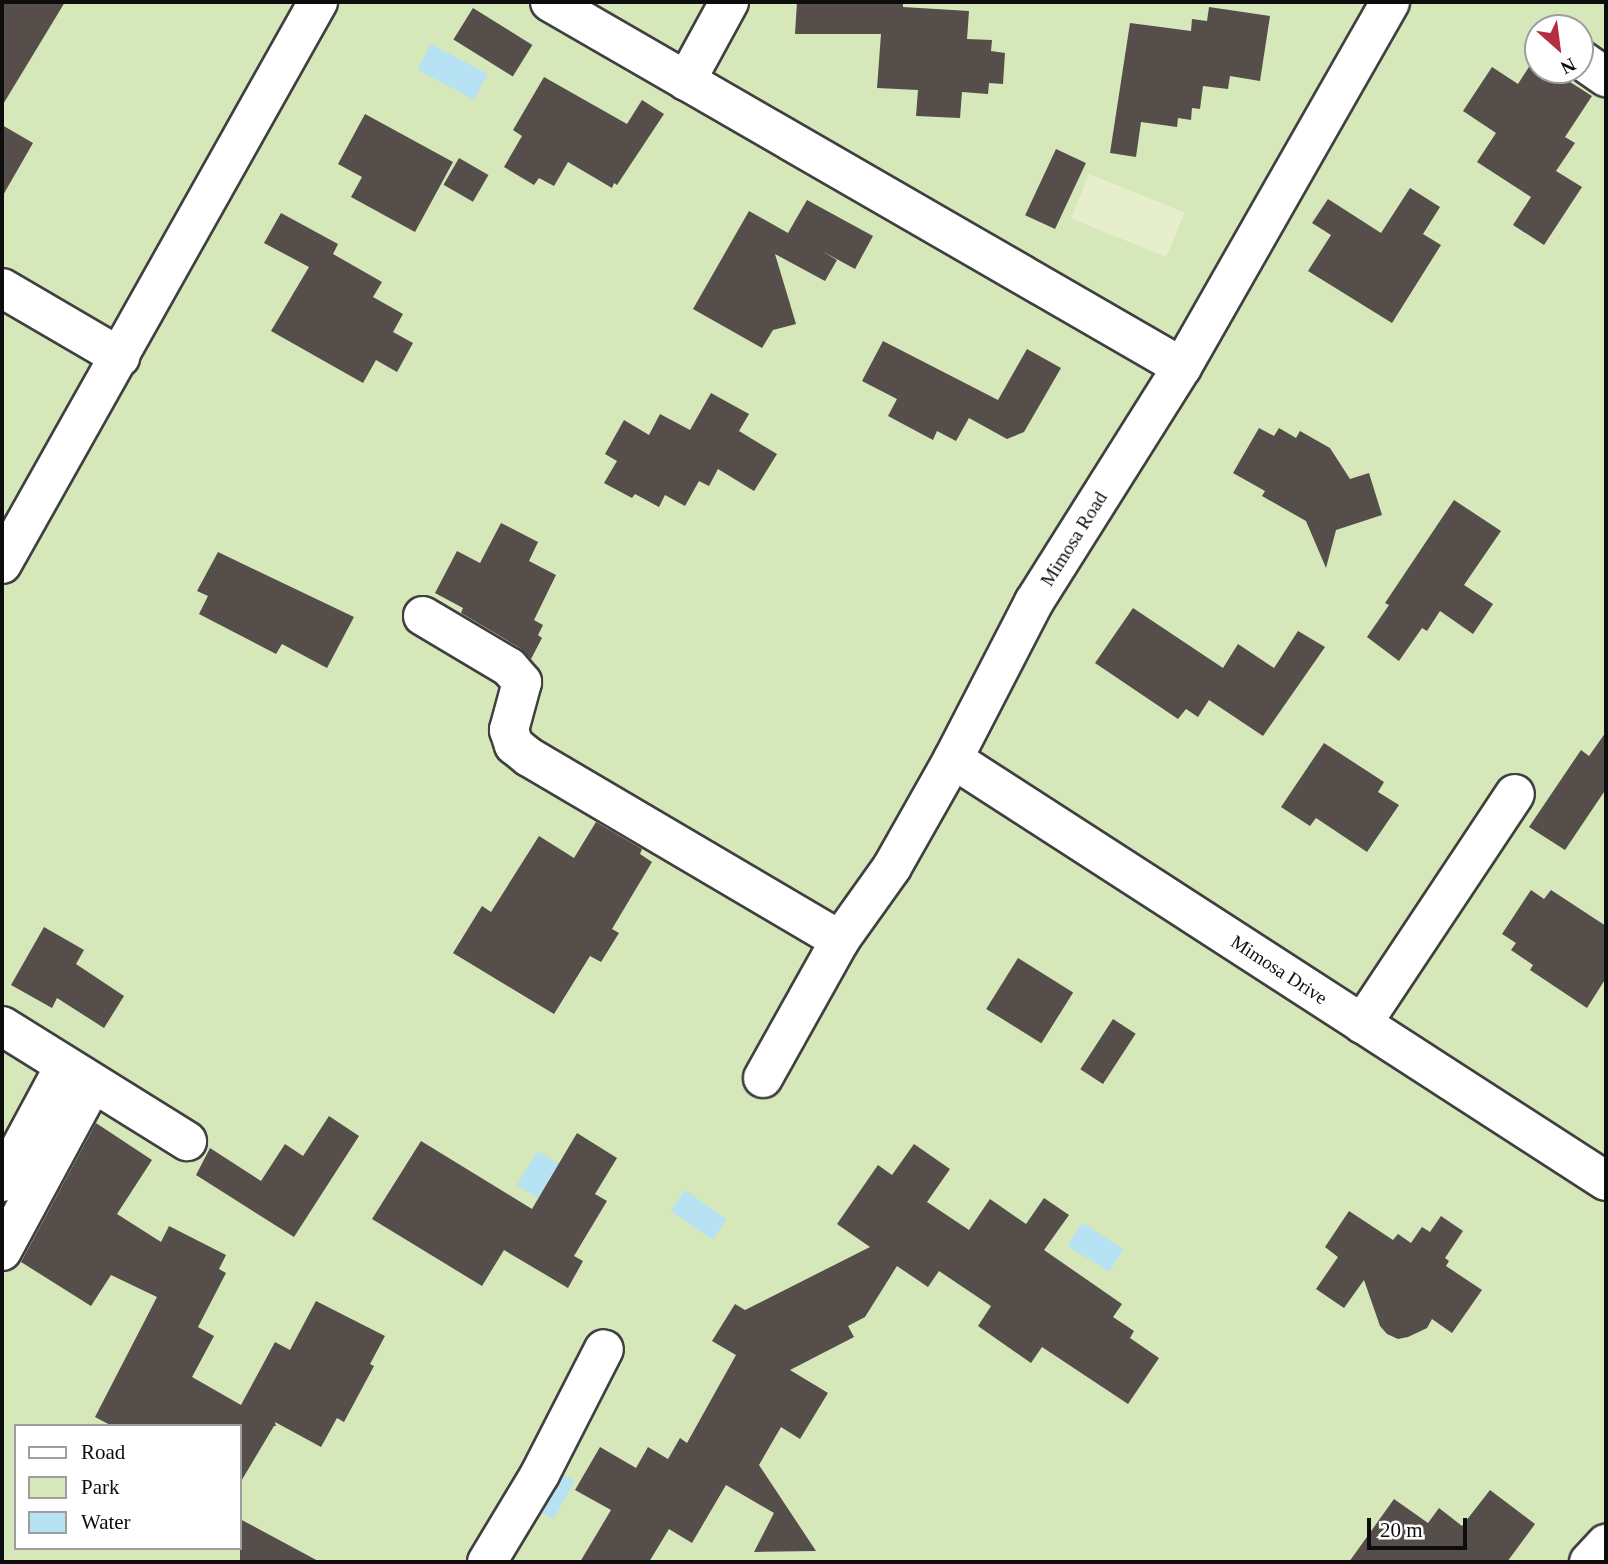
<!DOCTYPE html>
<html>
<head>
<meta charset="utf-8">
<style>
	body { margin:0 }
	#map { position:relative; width:1608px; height:1564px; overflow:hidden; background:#fefaef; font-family:"Times New Roman",serif }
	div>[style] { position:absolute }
	.green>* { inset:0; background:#d6e7ba }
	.pitch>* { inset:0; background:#e6eecc; transform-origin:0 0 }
	.water>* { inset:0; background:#b6e2f3; transform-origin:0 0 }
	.building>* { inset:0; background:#554e4a; transform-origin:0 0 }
	.roads { filter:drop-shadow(2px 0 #404040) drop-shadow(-2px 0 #404040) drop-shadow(0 2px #404040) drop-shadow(0 -2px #404040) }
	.minor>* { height:38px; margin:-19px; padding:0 19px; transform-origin:19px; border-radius:19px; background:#fff }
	span { translate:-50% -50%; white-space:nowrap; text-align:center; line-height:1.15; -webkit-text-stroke:7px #fff; paint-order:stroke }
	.street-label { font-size:19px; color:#0d0d0d }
	.frame { position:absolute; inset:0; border:4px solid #0d0d0d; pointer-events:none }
	.legend { position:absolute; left:14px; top:1424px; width:228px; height:126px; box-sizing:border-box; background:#fff; border:2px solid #9e9e9e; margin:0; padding:9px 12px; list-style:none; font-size:21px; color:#0d0d0d }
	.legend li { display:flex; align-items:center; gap:14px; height:35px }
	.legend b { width:35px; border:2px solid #9e9e9e }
	.north { position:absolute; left:1524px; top:14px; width:70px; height:70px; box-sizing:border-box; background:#fff; border:2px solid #9e9e9e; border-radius:50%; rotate:152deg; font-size:19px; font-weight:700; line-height:28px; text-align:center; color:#0d0d0d }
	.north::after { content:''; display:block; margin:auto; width:24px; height:32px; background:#b62d41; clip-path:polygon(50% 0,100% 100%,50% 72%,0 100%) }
	.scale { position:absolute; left:1367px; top:1518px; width:100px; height:32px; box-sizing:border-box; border:4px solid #0d0d0d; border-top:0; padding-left:9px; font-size:21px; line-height:24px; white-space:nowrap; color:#0d0d0d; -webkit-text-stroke:5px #fff; paint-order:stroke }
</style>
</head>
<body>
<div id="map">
	<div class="green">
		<i style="clip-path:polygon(evenodd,2px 2px,1606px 2px,1606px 1562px,2px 1562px,2px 2px,1538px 28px,1580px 28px,1580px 70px,1538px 70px,1538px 28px,2px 2px,16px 1426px,240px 1426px,240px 1548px,16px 1548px,16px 1426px)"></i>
	</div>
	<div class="pitch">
		<i style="left:1089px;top:174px;width:103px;height:48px;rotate:22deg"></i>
	</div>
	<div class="water">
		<i style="left:431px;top:44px;width:64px;height:29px;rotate:28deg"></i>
		<i style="left:538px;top:1151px;width:25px;height:40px;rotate:32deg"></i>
		<i style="left:685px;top:1190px;width:51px;height:25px;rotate:35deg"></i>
		<i style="left:1082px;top:1223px;width:49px;height:27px;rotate:32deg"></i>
		<i style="left:559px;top:1472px;width:18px;height:44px;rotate:29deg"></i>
	</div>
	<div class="building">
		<i style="clip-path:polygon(2px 2px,65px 2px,2px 106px)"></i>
		<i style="clip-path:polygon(797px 2px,903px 2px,903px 7px,969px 11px,967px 39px,992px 40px,991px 51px,1005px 53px,1003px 84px,989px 83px,988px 94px,962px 92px,960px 118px,916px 116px,918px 90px,877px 88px,881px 34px,795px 34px)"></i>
		<i style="clip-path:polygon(1209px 7px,1270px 16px,1260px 81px,1230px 76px,1228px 89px,1203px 86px,1200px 109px,1192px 108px,1191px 120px,1178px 118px,1177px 127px,1141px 122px,1136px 157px,1110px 153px,1130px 23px,1191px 31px,1192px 19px,1207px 21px)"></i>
		<i style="left:473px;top:8px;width:70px;height:37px;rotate:32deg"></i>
		<i style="clip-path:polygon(1534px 59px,1538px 62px,1538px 70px,1551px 70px,1592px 96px,1565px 137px,1575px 143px,1556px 171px,1582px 187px,1544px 245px,1513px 225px,1531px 197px,1477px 162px,1496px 133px,1463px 111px,1492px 67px,1518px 84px)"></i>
		<i style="clip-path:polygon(544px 77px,627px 124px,642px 100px,664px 114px,617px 185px,614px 183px,612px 188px,568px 162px,554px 186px,539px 178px,534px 185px,504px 167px,522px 136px,513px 130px)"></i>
		<i style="clip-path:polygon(365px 114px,453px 162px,415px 232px,351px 197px,362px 177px,338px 164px)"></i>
		<i style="clip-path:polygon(2px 125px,33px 143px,2px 197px)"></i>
		<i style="left:1056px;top:149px;width:33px;height:73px;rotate:25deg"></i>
		<i style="left:459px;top:158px;width:34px;height:31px;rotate:30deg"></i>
		<i style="clip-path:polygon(1410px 188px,1440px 207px,1423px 234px,1441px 245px,1392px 323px,1308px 271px,1331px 235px,1312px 223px,1328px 199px,1381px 233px)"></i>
		<i style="clip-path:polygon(807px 200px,873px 236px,855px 269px,822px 251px,837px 260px,825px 281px,775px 254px,796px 324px,773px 330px,762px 348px,693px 309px,749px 211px,788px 233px)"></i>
		<i style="clip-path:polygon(281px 213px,338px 244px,333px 254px,382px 282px,373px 297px,403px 314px,393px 332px,413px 343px,397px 372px,376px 360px,363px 383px,271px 331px,309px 267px,264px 243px)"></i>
		<i style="clip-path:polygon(883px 341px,998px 400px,1027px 349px,1061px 368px,1024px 432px,1007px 439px,969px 418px,956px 441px,937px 431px,933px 440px,888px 416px,897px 399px,862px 381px)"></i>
		<i style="clip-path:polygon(711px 393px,749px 414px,739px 431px,777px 454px,754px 491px,718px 469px,709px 486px,699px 481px,685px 506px,665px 495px,659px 507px,635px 494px,632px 498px,604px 483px,617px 461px,605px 454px,624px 420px,649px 435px,660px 414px,690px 430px)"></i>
		<i style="clip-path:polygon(1259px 428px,1274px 436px,1279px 428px,1296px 438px,1300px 431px,1330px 448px,1350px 479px,1369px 473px,1382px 515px,1336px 530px,1326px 568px,1306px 521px,1262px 496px,1265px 491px,1233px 473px)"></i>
		<i style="clip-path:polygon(1454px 500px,1501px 531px,1464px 585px,1493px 604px,1473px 634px,1440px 611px,1427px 631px,1422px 628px,1399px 661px,1367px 637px,1389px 605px,1385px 603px)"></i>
		<i style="clip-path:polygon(501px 523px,538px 542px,529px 561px,556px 575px,534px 620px,543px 625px,538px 635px,542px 638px,531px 659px,520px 648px,461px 613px,463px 608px,435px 593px,457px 551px,480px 563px)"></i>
		<i style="clip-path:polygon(218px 552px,354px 617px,327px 668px,282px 644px,276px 654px,199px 614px,208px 596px,197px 591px)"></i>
		<i style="clip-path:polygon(1133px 608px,1223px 668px,1238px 644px,1274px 668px,1298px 631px,1325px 647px,1263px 736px,1209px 700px,1198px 717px,1186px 709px,1178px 719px,1095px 663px)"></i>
		<i style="clip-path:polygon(1606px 732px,1606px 789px,1565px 850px,1529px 827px,1581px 750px,1589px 756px)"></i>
		<i style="clip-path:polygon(1324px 743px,1384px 782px,1378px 792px,1399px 805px,1367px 852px,1316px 818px,1310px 826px,1281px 807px)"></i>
		<i style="clip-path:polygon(596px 822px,642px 849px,640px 854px,652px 862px,612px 929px,619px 933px,601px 962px,590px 956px,554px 1014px,453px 953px,482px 906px,491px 912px,539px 836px,574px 858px)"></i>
		<i style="clip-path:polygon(1531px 890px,1544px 899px,1551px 890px,1606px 926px,1606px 978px,1587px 1008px,1530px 970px,1533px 965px,1511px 950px,1516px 943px,1502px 934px)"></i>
		<i style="clip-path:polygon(44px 927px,84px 950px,76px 964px,124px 996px,104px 1028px,57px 998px,52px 1008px,11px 985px)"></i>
		<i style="left:1018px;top:958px;width:65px;height:60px;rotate:32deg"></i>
		<i style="left:1113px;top:1019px;width:27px;height:60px;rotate:33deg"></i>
		<i style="clip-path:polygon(329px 1116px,359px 1136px,294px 1237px,196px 1175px,210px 1148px,261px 1181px,285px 1144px,303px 1156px)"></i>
		<i style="clip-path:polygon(96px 1123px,152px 1160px,117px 1214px,161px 1242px,169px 1226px,226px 1255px,219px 1269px,226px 1273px,198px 1327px,214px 1336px,192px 1377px,241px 1405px,275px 1342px,290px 1350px,316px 1301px,385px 1336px,370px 1364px,374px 1366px,344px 1422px,337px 1418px,321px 1447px,275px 1422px,276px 1426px,274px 1426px,240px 1483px,240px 1426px,112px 1426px,95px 1417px,157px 1297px,111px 1275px,91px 1306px,21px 1262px)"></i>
		<i style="clip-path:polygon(577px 1133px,617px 1158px,595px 1194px,607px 1201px,574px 1256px,583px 1261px,568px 1288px,504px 1250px,482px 1286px,372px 1219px,421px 1141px,532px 1209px)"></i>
		<i style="clip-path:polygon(914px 1144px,950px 1169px,927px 1202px,969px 1230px,990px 1199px,1026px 1224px,1044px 1198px,1069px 1215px,1044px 1250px,1122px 1304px,1113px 1317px,1134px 1331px,1130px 1338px,1159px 1358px,1128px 1404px,1042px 1347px,1031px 1363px,978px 1326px,991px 1306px,939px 1271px,928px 1287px,897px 1266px,865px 1317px,848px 1326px,854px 1337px,790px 1370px,828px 1393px,800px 1439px,781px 1427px,759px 1465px,816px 1551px,754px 1552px,774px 1513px,726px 1485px,692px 1543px,669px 1529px,649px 1562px,580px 1562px,611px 1510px,575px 1490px,600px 1447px,636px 1468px,648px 1447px,668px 1459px,680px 1438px,687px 1443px,736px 1355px,712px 1341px,735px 1304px,745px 1310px,870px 1247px,837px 1224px,878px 1165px,892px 1175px)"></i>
		<i style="clip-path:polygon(1349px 1211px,1393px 1240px,1398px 1234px,1411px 1243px,1422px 1227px,1430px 1232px,1441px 1216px,1463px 1231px,1445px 1258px,1449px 1261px,1446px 1266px,1482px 1290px,1452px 1333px,1432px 1319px,1427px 1328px,1408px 1337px,1398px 1339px,1387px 1334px,1380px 1326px,1364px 1280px,1344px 1308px,1316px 1289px,1338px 1257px,1325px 1247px)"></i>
		<i style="clip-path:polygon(1490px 1490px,1535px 1524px,1507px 1562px,1349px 1562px,1394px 1499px,1428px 1523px,1439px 1508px,1462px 1526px)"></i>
		<i style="clip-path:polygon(240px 1519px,320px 1562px,240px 1562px)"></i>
	</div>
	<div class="roads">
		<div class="minor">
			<i style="left:550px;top:2px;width:730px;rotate:30.01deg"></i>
			<i style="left:1580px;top:59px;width:32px;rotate:35deg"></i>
			<i style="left:686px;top:81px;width:90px;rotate:-61.4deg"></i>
			<i style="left:2px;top:288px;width:137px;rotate:30.3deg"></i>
			<i style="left:2px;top:564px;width:645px;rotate:-60.65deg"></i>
			<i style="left:423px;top:616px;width:100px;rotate:30.7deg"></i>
			<i style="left:509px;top:667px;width:20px;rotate:49deg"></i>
			<i style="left:522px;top:682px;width:50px;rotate:105.2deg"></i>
			<i style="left:509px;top:730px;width:16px;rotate:72deg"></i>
			<i style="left:514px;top:745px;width:19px;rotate:39deg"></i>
			<i style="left:529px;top:757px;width:361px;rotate:30.5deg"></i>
			<i style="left:953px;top:759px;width:777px;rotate:32.87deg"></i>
			<i style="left:1362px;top:1024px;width:276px;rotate:-56.4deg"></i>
			<i style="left:2px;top:1026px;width:218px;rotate:31.9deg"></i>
			<i style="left:763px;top:1078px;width:158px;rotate:-60.8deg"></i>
			<i style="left:840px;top:940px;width:90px;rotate:-54.5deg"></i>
			<i style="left:892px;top:867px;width:124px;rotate:-60.5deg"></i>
			<i style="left:953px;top:759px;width:177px;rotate:-62.7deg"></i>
			<i style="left:1034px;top:602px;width:278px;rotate:-57.8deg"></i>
			<i style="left:1182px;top:367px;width:420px;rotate:-60.3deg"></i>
			<i style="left:2px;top:1182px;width:131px;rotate:-61.7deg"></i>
			<i style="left:2px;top:1251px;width:191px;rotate:-61.6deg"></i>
			<i style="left:487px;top:1562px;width:103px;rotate:-58.9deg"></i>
			<i style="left:540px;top:1474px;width:140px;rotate:-62.9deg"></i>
			<i style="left:1589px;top:1562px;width:25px;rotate:-47deg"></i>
		</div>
	</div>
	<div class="street-label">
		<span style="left:1074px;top:539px;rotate:-58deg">Mimosa Road</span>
		<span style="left:1279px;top:970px;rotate:33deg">Mimosa Drive</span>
	</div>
	<div class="frame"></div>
	<ul class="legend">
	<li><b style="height:9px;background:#fff"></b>Road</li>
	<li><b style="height:19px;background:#d6e7ba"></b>Park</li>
	<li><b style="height:19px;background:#b6e2f3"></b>Water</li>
	</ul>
	<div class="north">N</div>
	<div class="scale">20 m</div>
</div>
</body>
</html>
